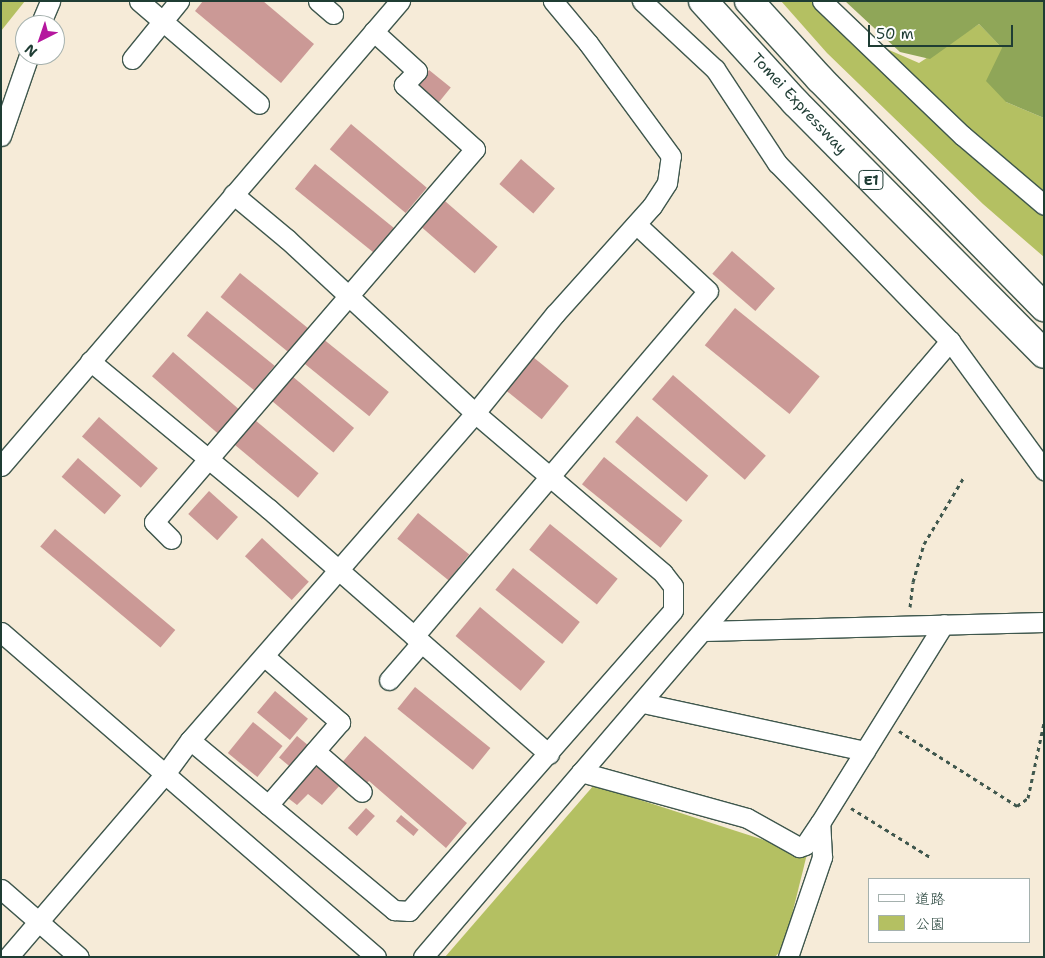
<!DOCTYPE html>
<html>
<head>
<meta charset="utf-8">
<style>
	body { margin:0 }
	#map { position:relative; width:1045px; height:958px; overflow:hidden; background:#f6ebd8; font-family:"Shantell Sans","Klee One",sans-serif }
	div>[style] { position:absolute }
	.green>* { inset:0; background:#b4c062 }
	.forest>* { inset:0; background:#8fa658 }
	.building>* { inset:0; background:#cb9996; transform-origin:0 0 }
	.path>* { height:3px; margin-top:-1.5px; transform-origin:0; background:repeating-linear-gradient(90deg,#3f574d 0 4px,transparent 0 8px) }
	.roads { filter:drop-shadow(1px 0 #3f574d) drop-shadow(-1px 0 #3f574d) drop-shadow(0 1px #3f574d) drop-shadow(0 -1px #3f574d) }
	.minor>* { height:19px; margin:-9.5px; padding:0 9.5px; transform-origin:9.5px; border-radius:9.5px; background:#fff }
	.highway>* { height:28px; margin:-14px; padding:0 14px; transform-origin:14px; border-radius:14px; background:#fff }
	span { translate:-50% -50%; white-space:nowrap; text-align:center; line-height:1.15; -webkit-text-stroke:4px #fff; paint-order:stroke }
	.shield-label span { padding:1px 4px; background:#fff; border:1px solid; border-radius:4px; -webkit-text-stroke-width:0 }
	.shield-label { font-size:14px; color:#1f3d34; font-weight:700 }
	.street-label { font-size:15px; color:#1f3d34 }
	.frame { position:absolute; inset:0; border:2px solid #1f3d34; pointer-events:none }
	.legend { position:absolute; left:868px; top:878px; width:162px; height:65px; box-sizing:border-box; background:#fff; border:1px solid #a5b1ae; margin:0; padding:6px 9px; list-style:none; font-size:15px; color:#1f3d34 }
	.legend li { display:flex; align-items:center; gap:10px; height:25px }
	.legend b { width:25px; border:1px solid #a5b1ae }
	.north { position:absolute; left:15px; top:15px; width:50px; height:50px; box-sizing:border-box; background:#fff; border:1px solid #a5b1ae; border-radius:50%; rotate:221deg; font-size:14px; font-weight:700; line-height:20px; text-align:center; color:#1f3d34 }
	.north::after { content:''; display:block; margin:auto; width:18px; height:22px; background:#b5179e; clip-path:polygon(50% 0,100% 100%,50% 72%,0 100%) }
	.scale { position:absolute; left:868px; top:25px; width:145px; height:22px; box-sizing:border-box; border:2px solid #1f3d34; border-top:0; padding-left:6px; font-size:15px; line-height:18px; white-space:nowrap; color:#1f3d34; -webkit-text-stroke:4px #fff; paint-order:stroke }
</style>
</head>
<body>
<div id="map">
	<div class="green">
		<i style="clip-path:polygon(1px 1px,25px 1px,1px 31px)"></i>
		<i style="clip-path:polygon(781px 1px,832px 1px,857px 36px,919px 63px,979px 24px,1009px 55px,1006px 102px,1044px 118px,1044px 257px,983px 204px,827px 53px)"></i>
		<i style="clip-path:polygon(594px 785px,807px 854px,784px 947px,775px 957px,445px 957px)"></i>
	</div>
	<div class="forest">
		<i style="clip-path:polygon(845px 1px,1044px 1px,1044px 118px,1006px 102px,986px 81px,1002px 48px,979px 24px,930px 59px,900px 52px)"></i>
	</div>
	<div class="building">
		<i style="clip-path:polygon(203px 1px,263px 1px,314px 44px,281px 83px,195px 11px)"></i>
		<i style="left:429px;top:70px;width:28px;height:26px;rotate:39deg"></i>
		<i style="left:351px;top:124px;width:99px;height:33px;rotate:40deg"></i>
		<i style="left:521px;top:159px;width:45px;height:33px;rotate:41deg"></i>
		<i style="left:315px;top:164px;width:102px;height:32px;rotate:39deg"></i>
		<i style="left:438px;top:195px;width:79px;height:35px;rotate:41deg"></i>
		<i style="left:732px;top:251px;width:57px;height:30px;rotate:41deg"></i>
		<i style="left:240px;top:273px;width:90px;height:31px;rotate:39deg"></i>
		<i style="left:735px;top:308px;width:109px;height:48px;rotate:39deg"></i>
		<i style="left:207px;top:311px;width:87px;height:32px;rotate:39deg"></i>
		<i style="left:322px;top:338px;width:86px;height:31px;rotate:39deg"></i>
		<i style="left:173px;top:352px;width:90px;height:32px;rotate:41deg"></i>
		<i style="left:533px;top:357px;width:46px;height:43px;rotate:39deg"></i>
		<i style="left:673px;top:375px;width:123px;height:32px;rotate:41deg"></i>
		<i style="left:292px;top:376px;width:81px;height:32px;rotate:40deg"></i>
		<i style="left:637px;top:416px;width:93px;height:34px;rotate:40deg"></i>
		<i style="left:99px;top:417px;width:78px;height:26px;rotate:41deg"></i>
		<i style="left:255px;top:420px;width:83px;height:32px;rotate:40deg"></i>
		<i style="left:604px;top:457px;width:101px;height:35px;rotate:39deg"></i>
		<i style="left:78px;top:458px;width:57px;height:25px;rotate:41deg"></i>
		<i style="left:209px;top:491px;width:39px;height:31px;rotate:42deg"></i>
		<i style="left:418px;top:513px;width:66px;height:33px;rotate:39deg"></i>
		<i style="left:550px;top:524px;width:87px;height:33px;rotate:39deg"></i>
		<i style="left:55px;top:529px;width:157px;height:23px;rotate:40deg"></i>
		<i style="left:262px;top:538px;width:64px;height:25px;rotate:43deg"></i>
		<i style="left:513px;top:568px;width:86px;height:28px;rotate:39deg"></i>
		<i style="left:480px;top:607px;width:85px;height:38px;rotate:40deg"></i>
		<i style="left:415px;top:687px;width:97px;height:28px;rotate:39deg"></i>
		<i style="left:275px;top:691px;width:43px;height:28px;rotate:40deg"></i>
		<i style="left:253px;top:722px;width:38px;height:40px;rotate:39deg"></i>
		<i style="left:297px;top:736px;width:16px;height:28px;rotate:40deg"></i>
		<i style="clip-path:polygon(365px 736px,467px 823px,446px 848px,369px 781px,363px 787px,339px 766px)"></i>
		<i style="clip-path:polygon(313px 761px,341px 784px,322px 805px,308px 794px,297px 805px,284px 795px)"></i>
		<i style="left:366px;top:808px;width:12px;height:27px;rotate:42deg"></i>
		<i style="left:401px;top:815px;width:23px;height:8px;rotate:40deg"></i>
	</div>
	<div class="path">
		<i style="left:910px;top:607px;width:25px;rotate:-83deg"></i>
		<i style="left:913px;top:582px;width:40px;rotate:-74deg"></i>
		<i style="left:924px;top:544px;width:78px;rotate:-59.2deg"></i>
		<i style="left:899px;top:731px;width:140px;rotate:32.4deg"></i>
		<i style="left:1017px;top:806px;width:14px;rotate:-36deg"></i>
		<i style="left:1028px;top:798px;width:77px;rotate:-78deg"></i>
		<i style="left:851px;top:808px;width:93px;rotate:31.8deg"></i>
	</div>
	<div class="roads">
		<div class="minor">
			<i style="left:139px;top:1px;width:158px;rotate:40.6deg"></i>
			<i style="left:318px;top:1px;width:20px;rotate:41deg"></i>
			<i style="left:642px;top:1px;width:100px;rotate:43deg"></i>
			<i style="left:715px;top:69px;width:113px;rotate:56.6deg"></i>
			<i style="left:777px;top:163px;width:248px;rotate:45.8deg"></i>
			<i style="left:950px;top:341px;width:160px;rotate:53.9deg"></i>
			<i style="left:822px;top:1px;width:195px;rotate:43.8deg"></i>
			<i style="left:963px;top:136px;width:106px;rotate:40.4deg"></i>
			<i style="left:40px;top:25px;width:26px;rotate:-67deg"></i>
			<i style="left:132px;top:59px;width:75px;rotate:-51deg"></i>
			<i style="left:1px;top:136px;width:86px;rotate:-70.9deg"></i>
			<i style="left:90px;top:361px;width:232px;rotate:39.6deg"></i>
			<i style="left:269px;top:509px;width:372px;rotate:41.2deg"></i>
			<i style="left:1px;top:466px;width:613px;rotate:-49.37deg"></i>
			<i style="left:171px;top:539px;width:24px;rotate:-135deg"></i>
			<i style="left:154px;top:522px;width:492px;rotate:-49.3deg"></i>
			<i style="left:475px;top:149px;width:96px;rotate:-138deg"></i>
			<i style="left:404px;top:85px;width:19px;rotate:-47deg"></i>
			<i style="left:417px;top:71px;width:59px;rotate:-137.7deg"></i>
			<i style="left:704px;top:631px;width:340px;rotate:-1.5deg"></i>
			<i style="left:1px;top:632px;width:496px;rotate:40.9deg"></i>
			<i style="left:414px;top:636px;width:453px;rotate:-49.6deg"></i>
			<i style="left:708px;top:291px;width:98px;rotate:-137.1deg"></i>
			<i style="left:264px;top:656px;width:101px;rotate:41deg"></i>
			<i style="left:340px;top:722px;width:110px;rotate:130.9deg"></i>
			<i style="left:389px;top:680px;width:49px;rotate:-49.1deg"></i>
			<i style="left:643px;top:703px;width:227px;rotate:12.2deg"></i>
			<i style="left:190px;top:740px;width:266px;rotate:39.8deg"></i>
			<i style="left:394px;top:910px;width:15px;rotate:4deg"></i>
			<i style="left:409px;top:911px;width:400px;rotate:-48.7deg"></i>
			<i style="left:673px;top:610px;width:24px;rotate:-90deg"></i>
			<i style="left:673px;top:586px;width:16px;rotate:-128deg"></i>
			<i style="left:663px;top:573px;width:247px;rotate:-139.6deg"></i>
			<i style="left:475px;top:413px;width:256px;rotate:-137.2deg"></i>
			<i style="left:287px;top:239px;width:70px;rotate:-140.2deg"></i>
			<i style="left:315px;top:751px;width:62px;rotate:41.1deg"></i>
			<i style="left:581px;top:772px;width:172px;rotate:15.5deg"></i>
			<i style="left:747px;top:818px;width:60px;rotate:29.1deg"></i>
			<i style="left:799px;top:847px;width:6px;rotate:-18deg"></i>
			<i style="left:805px;top:845px;width:27px;rotate:-56deg"></i>
			<i style="left:1px;top:889px;width:103px;rotate:41.1deg"></i>
			<i style="left:8px;top:957px;width:241px;rotate:-49.4deg"></i>
			<i style="left:165px;top:774px;width:42px;rotate:-53.7deg"></i>
			<i style="left:190px;top:740px;width:434px;rotate:-48.9deg"></i>
			<i style="left:475px;top:413px;width:127px;rotate:-51.1deg"></i>
			<i style="left:555px;top:314px;width:145px;rotate:-48.1deg"></i>
			<i style="left:652px;top:206px;width:27px;rotate:-57deg"></i>
			<i style="left:667px;top:183px;width:27px;rotate:-82deg"></i>
			<i style="left:671px;top:156px;width:140px;rotate:-126.3deg"></i>
			<i style="left:588px;top:43px;width:55px;rotate:-129.8deg"></i>
			<i style="left:423px;top:957px;width:811px;rotate:-49.45deg"></i>
			<i style="left:788px;top:957px;width:106px;rotate:-71.2deg"></i>
			<i style="left:822px;top:857px;width:34px;rotate:-93deg"></i>
			<i style="left:820px;top:823px;width:234px;rotate:-58.1deg"></i>
		</div>
		<div class="highway">
			<i style="left:703px;top:1px;width:137px;rotate:47.7deg"></i>
			<i style="left:795px;top:102px;width:354px;rotate:45.3deg"></i>
			<i style="left:749px;top:1px;width:105px;rotate:47.7deg"></i>
			<i style="left:820px;top:79px;width:320px;rotate:45.5deg"></i>
		</div>
	</div>
	<div class="shield-label">
		<span style="left:871px;top:180px">E1</span>
	</div>
	<div class="street-label">
		<span style="left:799px;top:104px;rotate:47deg">Tomei Expressway</span>
	</div>
	<div class="frame"></div>
	<ul class="legend">
	<li><b style="height:6px;background:#fff"></b>道路</li>
	<li><b style="height:14px;background:#b4c062"></b>公園</li>
	</ul>
	<div class="north">N</div>
	<div class="scale">50 m</div>
</div>
</body>
</html>
